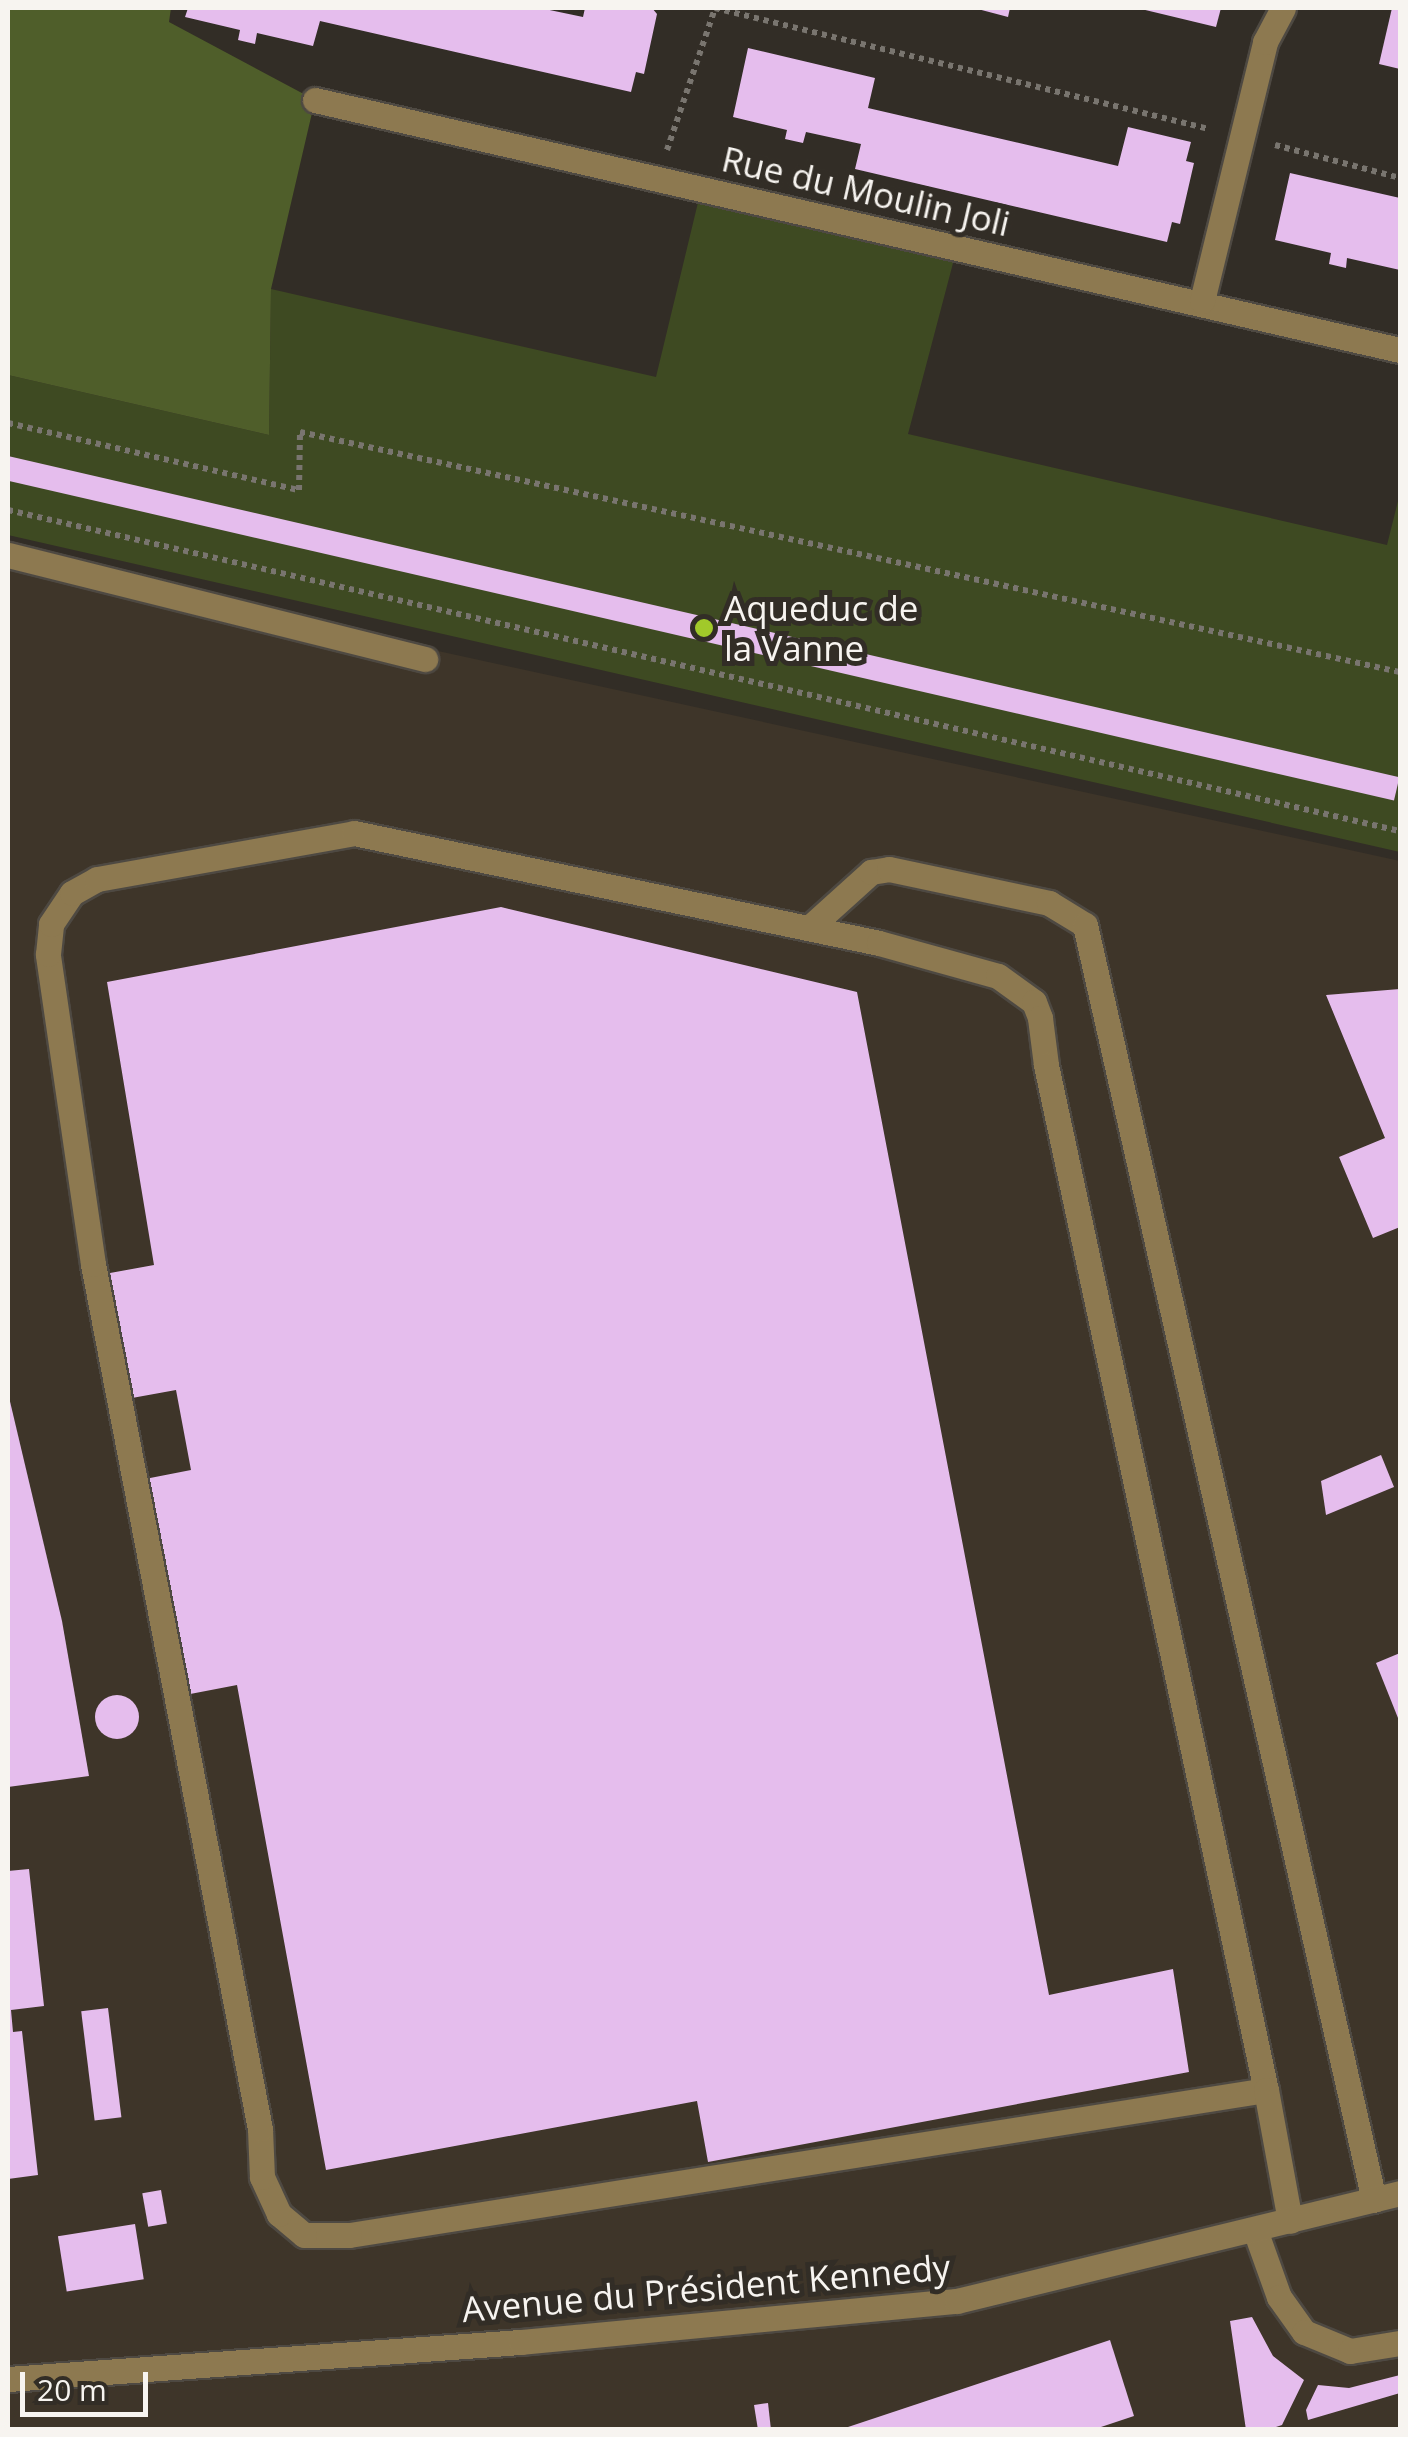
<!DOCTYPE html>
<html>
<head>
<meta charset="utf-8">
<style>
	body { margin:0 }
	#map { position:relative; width:1408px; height:2437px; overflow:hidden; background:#322d26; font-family:"Open Sans",sans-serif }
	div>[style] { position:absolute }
	.built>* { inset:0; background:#3e3529 }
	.green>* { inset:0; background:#3e4a22 }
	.forest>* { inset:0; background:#4f5e2a }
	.building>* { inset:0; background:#e5bded; transform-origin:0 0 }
	.round { border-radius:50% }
	.path>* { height:6px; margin-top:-3px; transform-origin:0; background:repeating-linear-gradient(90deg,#79756f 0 5px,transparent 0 10px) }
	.roads { filter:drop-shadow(2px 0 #4e4942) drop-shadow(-2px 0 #4e4942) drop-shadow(0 2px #4e4942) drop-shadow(0 -2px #4e4942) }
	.minor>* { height:25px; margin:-12.5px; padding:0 12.5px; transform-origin:12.5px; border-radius:12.5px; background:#8d7950 }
	.dots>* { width:28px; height:28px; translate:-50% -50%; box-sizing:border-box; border:5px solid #322d26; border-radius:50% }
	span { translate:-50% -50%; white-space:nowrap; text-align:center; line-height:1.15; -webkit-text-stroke:10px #322d26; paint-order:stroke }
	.street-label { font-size:35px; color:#f7f4f0 }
	.poi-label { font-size:35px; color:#f7f4f0 }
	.left { translate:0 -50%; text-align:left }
	.frame { position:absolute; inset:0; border:10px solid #f7f4f0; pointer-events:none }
	.scale { position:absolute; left:20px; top:2372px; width:128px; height:45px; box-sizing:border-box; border:5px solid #f7f4f0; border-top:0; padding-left:12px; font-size:30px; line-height:35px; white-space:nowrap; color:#f7f4f0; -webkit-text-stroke:8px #322d26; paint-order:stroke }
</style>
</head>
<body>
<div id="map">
	<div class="built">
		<i style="clip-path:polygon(8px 557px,1400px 861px,1400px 2429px,8px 2430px)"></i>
	</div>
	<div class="green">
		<i style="clip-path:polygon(701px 190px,957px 248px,908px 434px,1387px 545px,1400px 493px,1400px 852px,8px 535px,8px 375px,269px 435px,271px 289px,656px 377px)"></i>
	</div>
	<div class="forest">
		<i style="clip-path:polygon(8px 8px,171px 8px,169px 22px,315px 100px,271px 289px,269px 435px,8px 375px)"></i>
	</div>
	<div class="building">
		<i style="clip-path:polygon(188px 8px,540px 8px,583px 17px,585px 8px,652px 8px,657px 14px,644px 74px,636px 72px,631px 92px,320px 21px,313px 46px,257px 33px,255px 44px,238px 40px,240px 30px,185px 17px)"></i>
		<i style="clip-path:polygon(974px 8px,1010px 8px,1008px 17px)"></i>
		<i style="clip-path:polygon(1137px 8px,1221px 8px,1216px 27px)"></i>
		<i style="clip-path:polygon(1392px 8px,1400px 8px,1400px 69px,1379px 64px)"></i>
		<i style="clip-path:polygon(748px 48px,875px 78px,868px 108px,1118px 166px,1128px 127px,1191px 142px,1186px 161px,1194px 163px,1180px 224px,1172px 222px,1167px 242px,855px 169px,861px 144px,806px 132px,803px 143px,785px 139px,787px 130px,733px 117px)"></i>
		<i style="clip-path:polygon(1290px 173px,1400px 198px,1400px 270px,1347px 258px,1346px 268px,1329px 264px,1331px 253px,1275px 240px)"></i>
		<i style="left:8px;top:456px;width:1428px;height:24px;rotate:13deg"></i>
		<i style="clip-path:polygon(501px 907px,857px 992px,1049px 1995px,1173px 1969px,1189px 2072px,708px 2162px,697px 2101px,326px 2170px,237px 1685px,185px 1695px,145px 1479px,191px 1470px,176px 1390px,132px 1398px,110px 1273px,154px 1265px,107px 982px)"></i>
		<i style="clip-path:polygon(1400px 989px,1400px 1227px,1373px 1238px,1339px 1157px,1385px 1138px,1326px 995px)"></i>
		<i style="clip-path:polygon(8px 1393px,62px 1621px,89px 1776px,8px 1787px)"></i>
		<i style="clip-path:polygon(1381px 1455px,1394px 1487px,1326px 1515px,1321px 1481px)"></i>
		<i style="clip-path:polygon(1400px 1653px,1400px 1723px,1376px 1663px)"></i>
		<i class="round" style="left:95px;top:1695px;width:44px;height:44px"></i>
		<i style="clip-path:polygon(29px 1869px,44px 2006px,11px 2010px,13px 2032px,22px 2031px,38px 2175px,8px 2179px,8px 1871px)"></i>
		<i style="left:108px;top:2008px;width:110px;height:27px;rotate:83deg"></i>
		<i style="left:161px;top:2190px;width:34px;height:19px;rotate:80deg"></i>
		<i style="left:135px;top:2224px;width:56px;height:78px;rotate:81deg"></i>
		<i style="clip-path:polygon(1252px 2317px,1273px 2356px,1304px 2380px,1282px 2425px,1267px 2430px,1246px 2430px,1230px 2321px)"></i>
		<i style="clip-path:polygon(1110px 2340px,1134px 2416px,1092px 2430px,839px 2430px)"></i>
		<i style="clip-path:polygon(1400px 2375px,1400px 2393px,1308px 2420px,1306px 2410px,1318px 2385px,1349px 2388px)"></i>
		<i style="clip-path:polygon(768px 2403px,771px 2430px,758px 2430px,754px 2405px)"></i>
	</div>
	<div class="path">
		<i style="left:715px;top:8px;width:509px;rotate:13.76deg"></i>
		<i style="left:1275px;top:145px;width:129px;rotate:14.8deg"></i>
		<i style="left:667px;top:150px;width:150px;rotate:-71.3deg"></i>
		<i style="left:8px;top:423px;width:299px;rotate:13deg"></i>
		<i style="left:299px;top:490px;width:58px;rotate:-89deg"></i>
		<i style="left:300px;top:432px;width:1126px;rotate:12.31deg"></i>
		<i style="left:8px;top:510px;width:1429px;rotate:12.99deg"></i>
	</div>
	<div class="roads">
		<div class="minor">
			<i style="left:315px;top:100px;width:1113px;rotate:12.98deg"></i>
			<i style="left:1202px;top:301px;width:267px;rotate:-76.3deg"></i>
			<i style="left:1265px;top:42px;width:38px;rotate:-62deg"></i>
			<i style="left:8px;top:555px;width:430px;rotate:14deg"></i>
			<i style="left:809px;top:928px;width:84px;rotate:-42.1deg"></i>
			<i style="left:871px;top:872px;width:18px;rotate:-9deg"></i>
			<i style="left:889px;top:869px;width:164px;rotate:12deg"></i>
			<i style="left:1049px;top:903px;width:42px;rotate:31.4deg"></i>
			<i style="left:1085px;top:925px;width:1307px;rotate:77.23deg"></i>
			<i style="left:1266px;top:2090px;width:928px;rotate:171.01deg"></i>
			<i style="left:349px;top:2235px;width:45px;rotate:180deg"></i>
			<i style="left:304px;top:2235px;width:33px;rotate:-140deg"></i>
			<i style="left:279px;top:2214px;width:41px;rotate:-114.7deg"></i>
			<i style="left:262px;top:2177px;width:48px;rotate:-92.4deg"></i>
			<i style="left:260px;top:2129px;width:881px;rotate:-100.93deg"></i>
			<i style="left:93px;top:1264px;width:313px;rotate:-98.3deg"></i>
			<i style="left:48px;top:954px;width:30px;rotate:-84deg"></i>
			<i style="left:51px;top:924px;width:37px;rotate:-56deg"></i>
			<i style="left:72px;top:893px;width:29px;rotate:-29deg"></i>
			<i style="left:97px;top:879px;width:261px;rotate:-10.1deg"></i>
			<i style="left:354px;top:833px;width:536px;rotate:11.83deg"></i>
			<i style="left:879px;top:943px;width:123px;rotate:15.5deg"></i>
			<i style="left:998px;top:976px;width:44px;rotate:35.8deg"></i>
			<i style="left:1034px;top:1002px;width:17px;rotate:69deg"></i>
			<i style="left:1040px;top:1018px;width:47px;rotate:82.7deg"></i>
			<i style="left:1046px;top:1065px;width:1048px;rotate:77.89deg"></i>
			<i style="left:1266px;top:2090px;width:133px;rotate:79.6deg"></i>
			<i style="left:1255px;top:2230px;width:71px;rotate:70.3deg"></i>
			<i style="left:1279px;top:2297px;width:43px;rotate:54.5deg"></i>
			<i style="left:1304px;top:2332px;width:50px;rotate:22.4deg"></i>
			<i style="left:1350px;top:2351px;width:51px;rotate:-9.1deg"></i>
			<i style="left:8px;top:2379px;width:514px;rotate:-4.13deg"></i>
			<i style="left:521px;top:2342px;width:438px;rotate:-5.4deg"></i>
			<i style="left:957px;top:2301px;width:456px;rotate:-13.7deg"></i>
		</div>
	</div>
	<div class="dots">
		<i style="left:704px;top:628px;background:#a1c92a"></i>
	</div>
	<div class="street-label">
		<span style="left:866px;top:191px;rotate:13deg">Rue du Moulin Joli</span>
		<span style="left:706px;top:2288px;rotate:-5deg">Avenue du Président Kennedy</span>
	</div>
	<div class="poi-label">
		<span class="left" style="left:724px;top:628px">Aqueduc de<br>la Vanne</span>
	</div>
	<div class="frame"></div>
	<div class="scale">20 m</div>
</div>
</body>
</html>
